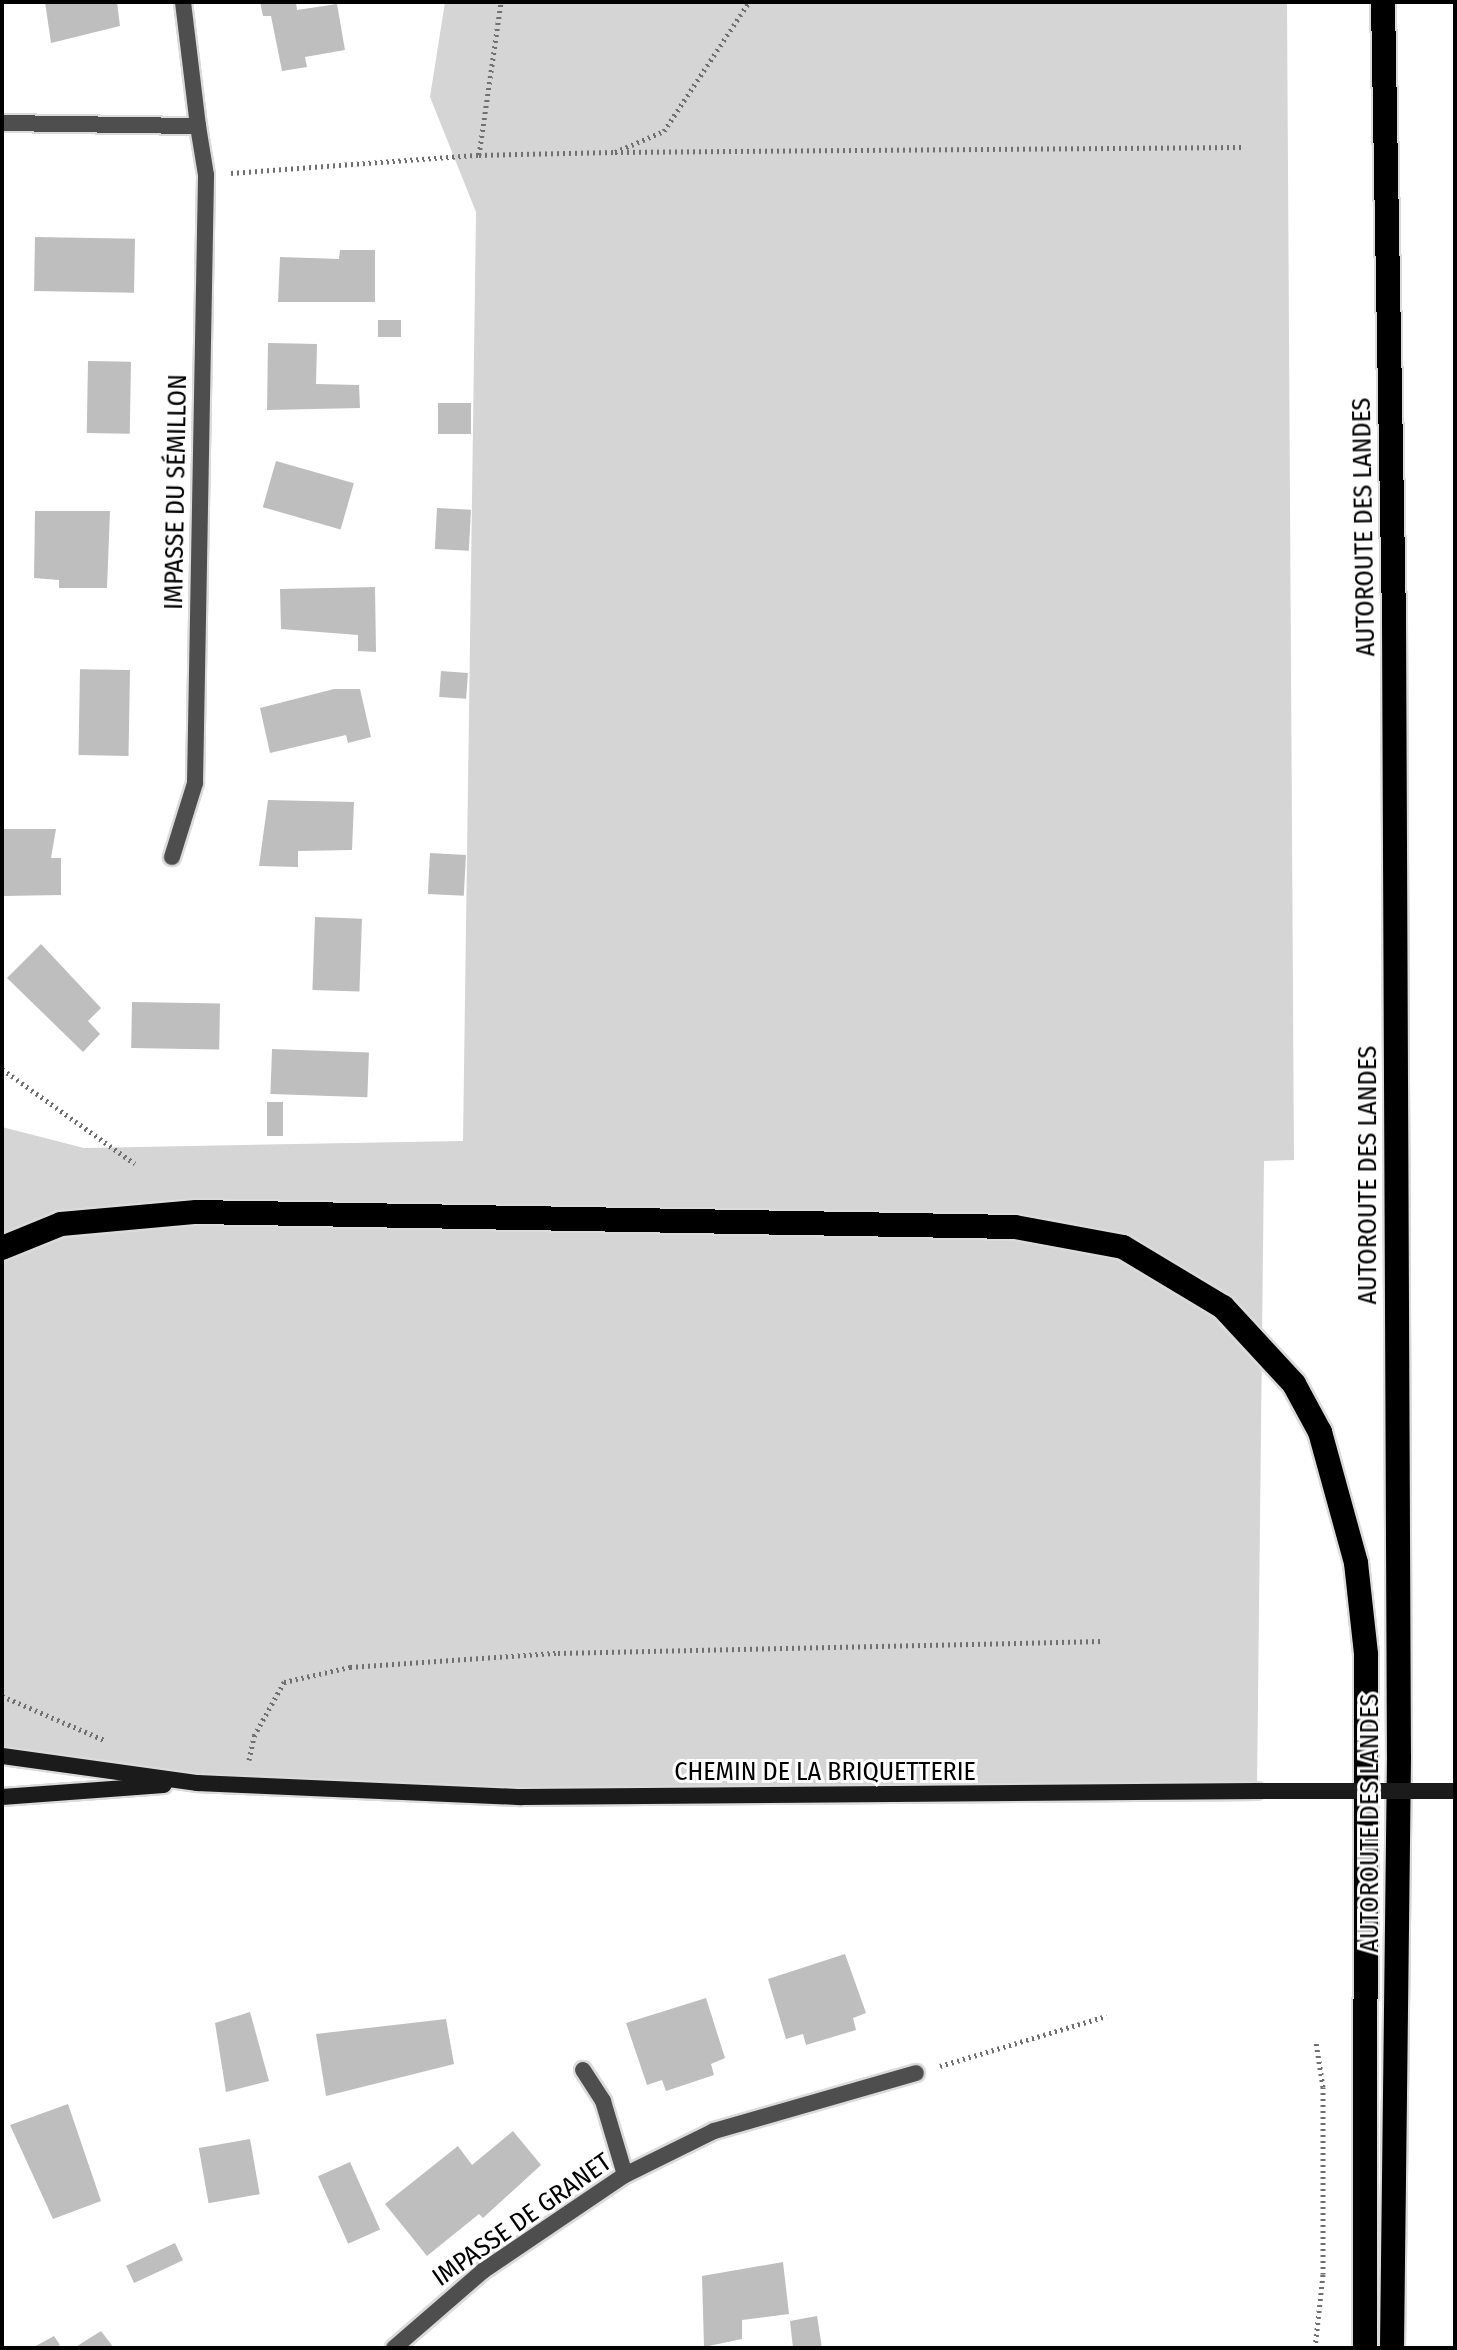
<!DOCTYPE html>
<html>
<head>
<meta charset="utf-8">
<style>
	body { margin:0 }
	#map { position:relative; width:1457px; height:2350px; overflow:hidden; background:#fff; font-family:"Fira Sans Condensed",sans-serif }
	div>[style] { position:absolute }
	.green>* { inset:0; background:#d5d5d5 }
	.building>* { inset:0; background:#bebebe; transform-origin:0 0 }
	.path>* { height:5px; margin-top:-2.5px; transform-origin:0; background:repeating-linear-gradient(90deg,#707070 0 2px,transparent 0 6px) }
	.roads { filter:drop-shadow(2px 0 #dbdbdb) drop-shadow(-2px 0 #dbdbdb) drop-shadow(0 2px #dbdbdb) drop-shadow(0 -2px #dbdbdb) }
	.lane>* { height:16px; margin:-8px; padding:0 8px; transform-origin:8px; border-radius:8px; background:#4e4e4e }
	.street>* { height:16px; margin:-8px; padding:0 8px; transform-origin:8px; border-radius:8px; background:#4e4e4e }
	.secondary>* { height:16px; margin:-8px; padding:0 8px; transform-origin:8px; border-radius:8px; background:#1b1b1b }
	.highway>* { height:24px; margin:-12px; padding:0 12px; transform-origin:12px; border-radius:12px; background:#000 }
	.secondary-bridge>* { height:16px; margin:-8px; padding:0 8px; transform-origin:8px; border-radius:8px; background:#1b1b1b }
	span { translate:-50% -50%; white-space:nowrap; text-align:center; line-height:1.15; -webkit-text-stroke:6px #fff; paint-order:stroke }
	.street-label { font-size:26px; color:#000 }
	.frame { position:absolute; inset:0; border:4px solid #000; pointer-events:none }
</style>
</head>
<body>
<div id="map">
	<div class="green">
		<i style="clip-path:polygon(445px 2px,1287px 2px,1294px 1160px,1264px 1161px,1257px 1791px,900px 1796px,286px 1787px,2px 1746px,2px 1127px,84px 1148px,463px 1141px,476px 212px,430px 97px)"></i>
	</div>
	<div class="building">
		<i style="clip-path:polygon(45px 2px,117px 2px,120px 26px,51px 43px)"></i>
		<i style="clip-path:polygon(260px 2px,296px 2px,297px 10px,337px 4px,345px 50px,305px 57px,307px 67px,282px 71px,271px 16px,263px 16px)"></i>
		<i style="left:35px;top:237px;width:100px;height:54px;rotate:1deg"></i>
		<i style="clip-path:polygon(340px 250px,375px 250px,375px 302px,278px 302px,280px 257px,339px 259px)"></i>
		<i style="left:378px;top:320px;width:23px;height:17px"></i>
		<i style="clip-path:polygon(268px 343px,317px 344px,316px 384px,359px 385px,360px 408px,267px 410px)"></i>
		<i style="left:88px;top:361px;width:43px;height:72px;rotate:1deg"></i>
		<i style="left:438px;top:403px;width:33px;height:31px"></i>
		<i style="left:276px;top:461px;width:81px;height:48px;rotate:16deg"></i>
		<i style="left:437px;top:508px;width:34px;height:41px;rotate:3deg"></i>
		<i style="clip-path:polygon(35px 511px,110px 511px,107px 588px,59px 588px,59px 580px,34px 578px)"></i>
		<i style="clip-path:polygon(375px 587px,376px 652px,358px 651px,358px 635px,281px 629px,280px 589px)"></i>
		<i style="left:130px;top:670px;width:86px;height:50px;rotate:91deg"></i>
		<i style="left:441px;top:671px;width:27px;height:26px;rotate:4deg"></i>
		<i style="clip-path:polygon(334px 689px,360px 689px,371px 737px,348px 743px,346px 735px,270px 753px,260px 708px)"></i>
		<i style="clip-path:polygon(268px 800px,354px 802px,352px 850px,298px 851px,298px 867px,259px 866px)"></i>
		<i style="clip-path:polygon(4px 829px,56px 829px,51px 858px,61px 858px,61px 895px,3px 896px)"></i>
		<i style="left:430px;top:853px;width:36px;height:41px;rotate:3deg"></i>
		<i style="left:315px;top:917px;width:47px;height:73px;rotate:2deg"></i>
		<i style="clip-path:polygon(41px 944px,101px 1008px,88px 1021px,100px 1034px,83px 1052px,7px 978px)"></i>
		<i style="left:132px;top:1002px;width:88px;height:46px;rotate:1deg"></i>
		<i style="left:272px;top:1049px;width:97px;height:45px;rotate:2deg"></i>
		<i style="left:267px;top:1102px;width:16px;height:34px"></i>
		<i style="clip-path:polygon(845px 1954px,866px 2013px,853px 2018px,856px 2030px,806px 2045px,803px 2034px,786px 2039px,768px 1979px)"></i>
		<i style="clip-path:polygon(706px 1998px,725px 2058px,711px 2064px,714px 2075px,666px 2091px,662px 2080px,647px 2085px,626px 2023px)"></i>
		<i style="clip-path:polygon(250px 2012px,269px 2081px,226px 2092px,215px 2023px)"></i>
		<i style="clip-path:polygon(446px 2019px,454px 2064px,326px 2096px,316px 2034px)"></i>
		<i style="clip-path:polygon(68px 2104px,101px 2201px,53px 2219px,10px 2125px)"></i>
		<i style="clip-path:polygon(513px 2131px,541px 2165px,483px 2218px,479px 2214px,427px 2256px,385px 2204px,458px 2146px,472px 2165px)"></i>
		<i style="left:250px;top:2139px;width:56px;height:52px;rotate:80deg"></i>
		<i style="left:350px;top:2162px;width:74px;height:35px;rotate:66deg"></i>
		<i style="left:175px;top:2243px;width:19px;height:54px;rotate:65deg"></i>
		<i style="clip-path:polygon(783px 2262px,789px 2314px,742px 2320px,742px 2339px,704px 2347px,702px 2276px)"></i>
		<i style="clip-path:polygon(817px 2316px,822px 2348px,793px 2348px,790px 2321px)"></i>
		<i style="clip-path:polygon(101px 2331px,114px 2348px,74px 2348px)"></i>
		<i style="clip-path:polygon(54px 2336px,60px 2345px,55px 2348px,32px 2348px)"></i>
	</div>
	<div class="path">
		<i style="left:615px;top:152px;width:630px;rotate:-0.45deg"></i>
		<i style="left:479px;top:155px;width:136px;rotate:-1.3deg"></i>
		<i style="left:615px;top:152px;width:53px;rotate:-23.2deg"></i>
		<i style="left:664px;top:131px;width:154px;rotate:-56.6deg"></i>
		<i style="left:231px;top:173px;width:249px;rotate:-4.2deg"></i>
		<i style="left:479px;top:155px;width:155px;rotate:-81.8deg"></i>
		<i style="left:2px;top:1069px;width:163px;rotate:35.5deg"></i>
		<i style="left:2px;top:1696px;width:111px;rotate:23.3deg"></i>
		<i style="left:249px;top:1760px;width:25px;rotate:-78deg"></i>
		<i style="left:254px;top:1736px;width:62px;rotate:-60.9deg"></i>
		<i style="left:284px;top:1682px;width:68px;rotate:-12.8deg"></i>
		<i style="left:350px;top:1667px;width:208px;rotate:-3.9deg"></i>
		<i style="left:558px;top:1653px;width:545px;rotate:-1.26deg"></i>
		<i style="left:940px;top:2066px;width:174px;rotate:-16.7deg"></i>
		<i style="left:1315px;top:2348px;width:74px;rotate:-83.8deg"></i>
		<i style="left:1323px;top:2274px;width:187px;rotate:-90deg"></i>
		<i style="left:1323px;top:2087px;width:46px;rotate:-98.8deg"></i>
	</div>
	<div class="roads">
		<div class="lane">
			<i style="left:583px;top:2070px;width:37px;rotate:57deg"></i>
			<i style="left:603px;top:2101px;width:77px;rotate:73.4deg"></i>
		</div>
		<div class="street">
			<i style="left:2px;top:123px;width:196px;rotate:0.9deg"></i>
			<i style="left:198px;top:126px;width:125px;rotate:-96.9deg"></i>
			<i style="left:172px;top:857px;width:77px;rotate:-72.7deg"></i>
			<i style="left:195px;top:783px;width:608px;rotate:-88.96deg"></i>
			<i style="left:206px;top:175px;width:50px;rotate:-99.3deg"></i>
			<i style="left:394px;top:2348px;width:118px;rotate:-40.9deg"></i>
			<i style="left:483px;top:2271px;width:171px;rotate:-34.1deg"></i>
			<i style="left:625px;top:2175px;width:99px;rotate:-26.3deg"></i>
			<i style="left:714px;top:2131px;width:210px;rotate:-16deg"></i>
		</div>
		<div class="secondary">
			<i style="left:2px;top:1756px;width:197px;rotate:7.9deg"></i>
			<i style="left:197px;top:1783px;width:325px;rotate:2.5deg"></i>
			<i style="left:522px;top:1797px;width:735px;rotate:-0.47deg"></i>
			<i style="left:2px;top:1797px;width:162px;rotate:-4.2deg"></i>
		</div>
		<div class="highway">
			<i style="left:1383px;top:2px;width:618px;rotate:88.98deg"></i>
			<i style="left:1394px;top:620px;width:1137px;rotate:89.75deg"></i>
			<i style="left:1399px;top:1757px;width:591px;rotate:90.68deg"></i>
			<i style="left:2px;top:1248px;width:64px;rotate:-22.1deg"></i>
			<i style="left:61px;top:1224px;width:136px;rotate:-5.1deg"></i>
			<i style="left:196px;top:1212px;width:819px;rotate:1.05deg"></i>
			<i style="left:1015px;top:1227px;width:110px;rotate:10.5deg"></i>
			<i style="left:1123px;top:1247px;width:117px;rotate:31deg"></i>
			<i style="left:1223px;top:1307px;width:105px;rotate:47.3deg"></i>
			<i style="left:1294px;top:1384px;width:55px;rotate:61.6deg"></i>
			<i style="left:1320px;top:1432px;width:136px;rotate:74.6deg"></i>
			<i style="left:1356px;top:1563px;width:92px;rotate:83.7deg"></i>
			<i style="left:1366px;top:1654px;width:694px;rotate:90.08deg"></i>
		</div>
	</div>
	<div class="secondary-bridge">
		<i style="left:1257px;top:1791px;width:198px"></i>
	</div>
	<div class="street-label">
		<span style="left:176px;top:492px;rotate:-89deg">IMPASSE DU SÉMILLON</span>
		<span style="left:1364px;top:527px;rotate:-91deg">AUTOROUTE DES LANDES</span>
		<span style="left:1368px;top:1175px;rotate:-90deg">AUTOROUTE DES LANDES</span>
		<span style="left:825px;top:1772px">CHEMIN DE LA BRIQUETTERIE</span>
		<span style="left:1370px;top:1823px;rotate:-90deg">AUTOROUTE DES LANDES</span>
		<span style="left:522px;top:2220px;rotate:-35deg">IMPASSE DE GRANET</span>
	</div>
	<div class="frame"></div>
</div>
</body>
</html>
